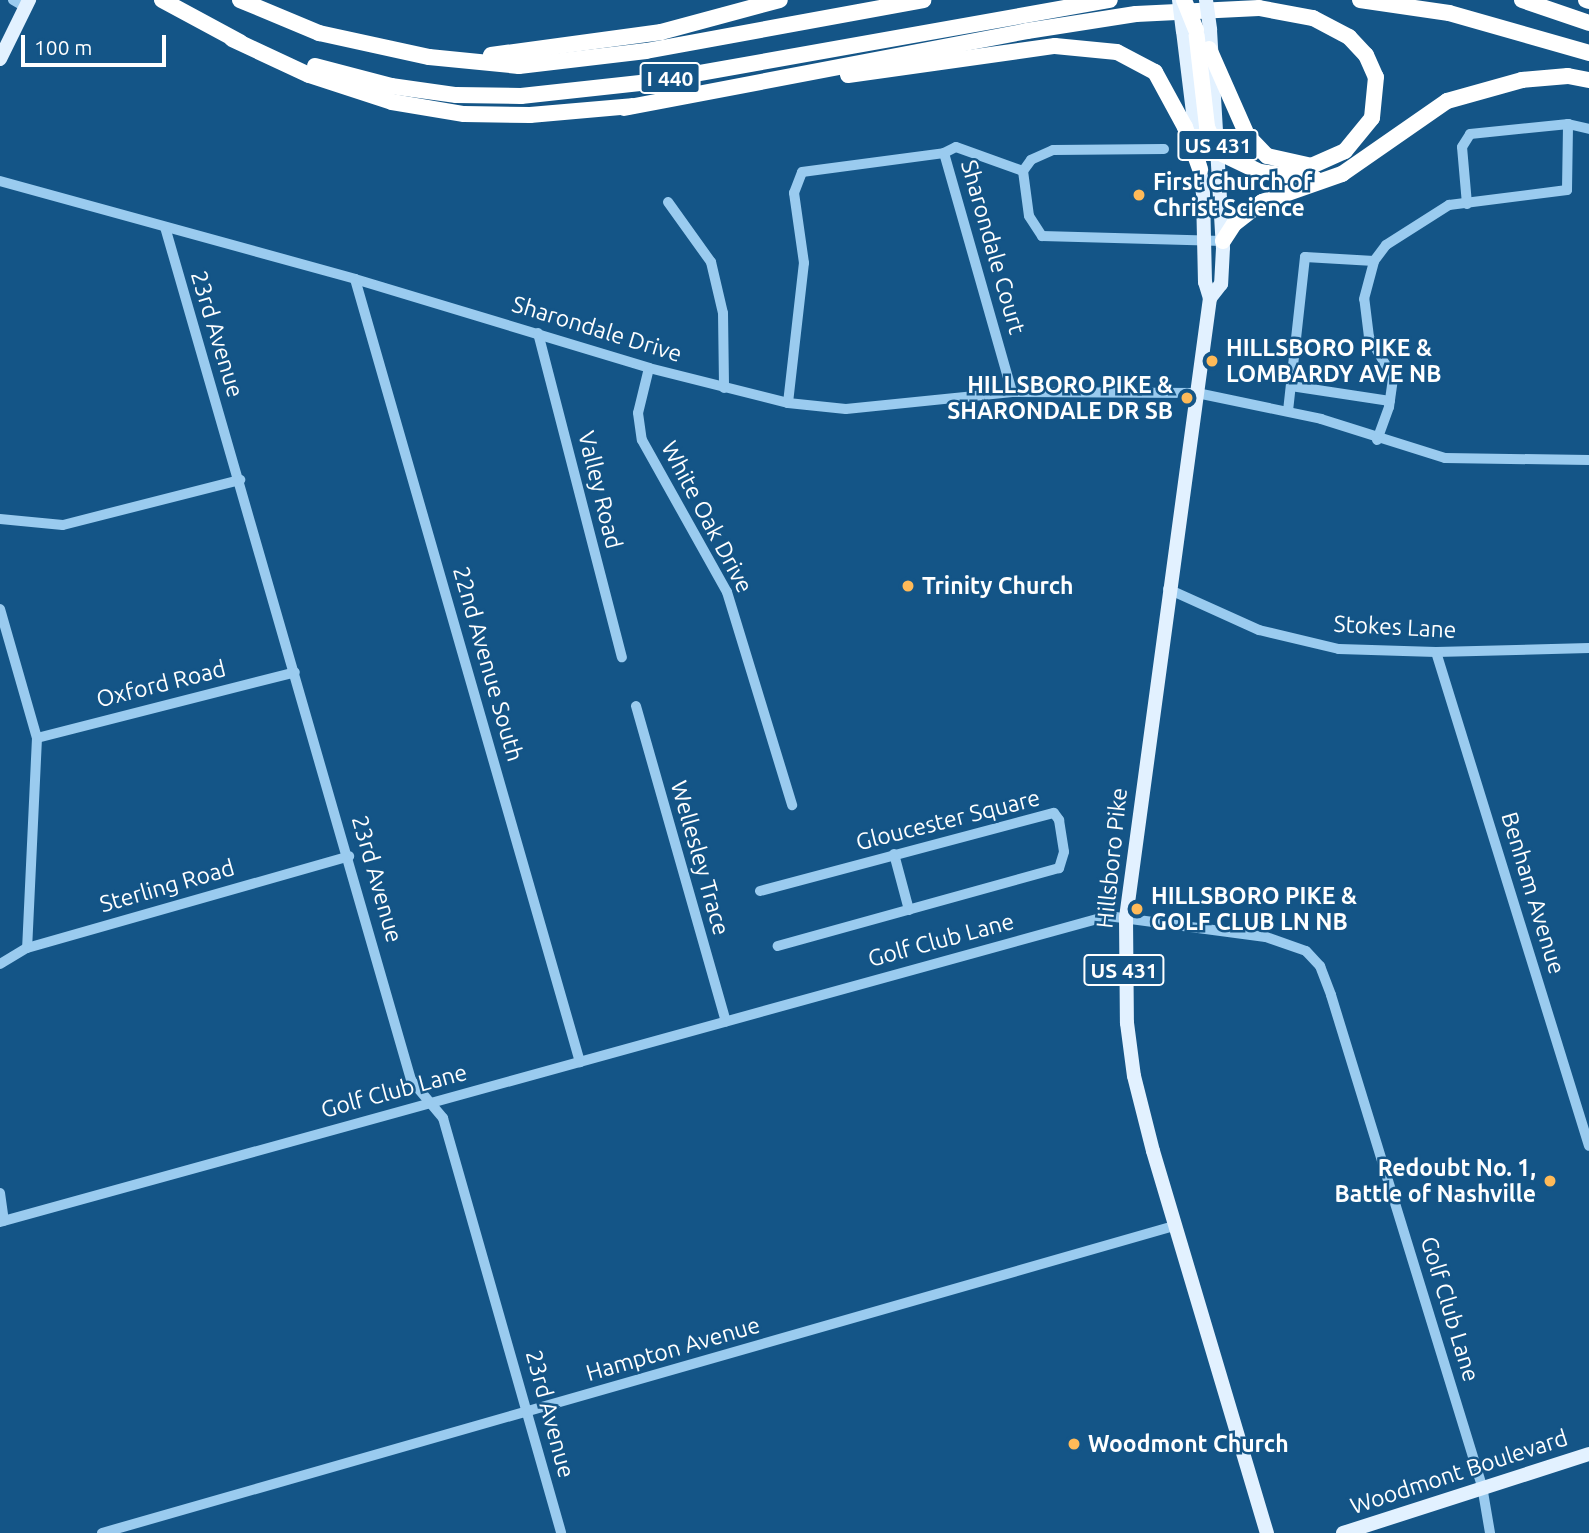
<!DOCTYPE html>
<html>
<head>
<meta charset="utf-8">
<style>
	body { margin:0 }
	#map { position:relative; width:1589px; height:1533px; overflow:hidden; background:#145587; font-family:Ubuntu,sans-serif }
	div>[style] { position:absolute }
	.minor>* { height:10px; margin:-5px; padding:0 5px; transform-origin:5px; border-radius:5px; background:#9acbef }
	.major>* { height:14px; margin:-7px; padding:0 7px; transform-origin:7px; border-radius:7px; background:#e2f1ff }
	.highway>* { height:16px; margin:-8px; padding:0 8px; transform-origin:8px; border-radius:8px; background:#fff }
	.major-bridge>* { height:14px; margin:-7px; padding:0 7px; transform-origin:7px; border-radius:7px; background:#e2f1ff }
	.highway-bridge>* { height:16px; margin:-8px; padding:0 8px; transform-origin:8px; border-radius:8px; background:#fff }
	.dots>* { width:19px; height:19px; translate:-50% -50%; box-sizing:border-box; border:4px solid #145587; border-radius:50% }
	span { translate:-50% -50%; white-space:nowrap; text-align:center; line-height:1.15; -webkit-text-stroke:5px #145587; paint-order:stroke }
	.shield-label span { padding:2px 5px; background:#145587; border:2px solid; border-radius:5px; -webkit-text-stroke-width:0 }
	.shield-label { font-size:21px; color:#fff; font-weight:700 }
	.poi-label { font-size:23px; color:#fff; font-weight:700 }
	.left { translate:0 -50%; text-align:left }
	.right { translate:-100% -50%; text-align:right }
	.street-label { font-size:23px; color:#fff }
	.scale { position:absolute; left:21px; top:35px; width:145px; height:32px; box-sizing:border-box; border:4px solid #fff; border-top:0; padding-left:9px; font-size:21px; line-height:24px; white-space:nowrap; color:#fff; -webkit-text-stroke:5px #145587; paint-order:stroke }
</style>
</head>
<body>
<div id="map">
	<div class="minor">
		<i style="left:13px;top:0;width:14px;rotate:30deg"></i>
		<i style="left:1164px;top:149px;width:111px;rotate:179.5deg"></i>
		<i style="left:1053px;top:150px;width:24px;rotate:156deg"></i>
		<i style="left:1031px;top:160px;width:14px;rotate:126deg"></i>
		<i style="left:1023px;top:171px;width:45px;rotate:82.4deg"></i>
		<i style="left:1029px;top:216px;width:24px;rotate:57deg"></i>
		<i style="left:1042px;top:236px;width:181px;rotate:1.6deg"></i>
		<i style="left:944px;top:153px;width:248px;rotate:74.1deg"></i>
		<i style="left:0;top:181px;width:368px;rotate:15.4deg"></i>
		<i style="left:355px;top:279px;width:307px;rotate:16.8deg"></i>
		<i style="left:649px;top:368px;width:143px;rotate:14.1deg"></i>
		<i style="left:788px;top:403px;width:58px;rotate:5.9deg"></i>
		<i style="left:846px;top:409px;width:167px;rotate:-5.8deg"></i>
		<i style="left:1012px;top:392px;width:185px;rotate:0.3deg"></i>
		<i style="left:1197px;top:393px;width:127px;rotate:11.8deg"></i>
		<i style="left:1321px;top:419px;width:130px;rotate:17.5deg"></i>
		<i style="left:1445px;top:458px;width:144px;rotate:0.8deg"></i>
		<i style="left:668px;top:202px;width:74px;rotate:54.4deg"></i>
		<i style="left:711px;top:262px;width:52px;rotate:76.8deg"></i>
		<i style="left:723px;top:313px;width:75px;rotate:89.2deg"></i>
		<i style="left:1467px;top:204px;width:57px;rotate:-95deg"></i>
		<i style="left:1462px;top:147px;width:15px;rotate:-58deg"></i>
		<i style="left:1470px;top:134px;width:99px;rotate:-5.8deg"></i>
		<i style="left:1568px;top:124px;width:22px;rotate:13deg"></i>
		<i style="left:165px;top:227px;width:888px;rotate:73.91deg"></i>
		<i style="left:411px;top:1080px;width:50px;rotate:49.9deg"></i>
		<i style="left:443px;top:1118px;width:431px;rotate:74.1deg"></i>
		<i style="left:355px;top:279px;width:815px;rotate:73.97deg"></i>
		<i style="left:538px;top:333px;width:335px;rotate:75.5deg"></i>
		<i style="left:649px;top:368px;width:46px;rotate:103.7deg"></i>
		<i style="left:638px;top:413px;width:27px;rotate:82deg"></i>
		<i style="left:642px;top:440px;width:174px;rotate:60.8deg"></i>
		<i style="left:727px;top:592px;width:223px;rotate:73deg"></i>
		<i style="left:1291px;top:386px;width:100px;rotate:8.6deg"></i>
		<i style="left:788px;top:403px;width:141px;rotate:-83.5deg"></i>
		<i style="left:804px;top:263px;width:71px;rotate:-98.1deg"></i>
		<i style="left:794px;top:193px;width:22px;rotate:-69deg"></i>
		<i style="left:802px;top:172px;width:143px;rotate:-7.6deg"></i>
		<i style="left:944px;top:153px;width:13px;rotate:-27deg"></i>
		<i style="left:956px;top:147px;width:71px;rotate:19.7deg"></i>
		<i style="left:1288px;top:411px;width:155px;rotate:-83.7deg"></i>
		<i style="left:1305px;top:257px;width:69px;rotate:3.3deg"></i>
		<i style="left:1377px;top:440px;width:35px;rotate:-70deg"></i>
		<i style="left:1389px;top:407px;width:30px;rotate:-82deg"></i>
		<i style="left:1393px;top:377px;width:47px;rotate:-121deg"></i>
		<i style="left:1369px;top:337px;width:38px;rotate:-97deg"></i>
		<i style="left:1364px;top:299px;width:39px;rotate:-75deg"></i>
		<i style="left:1374px;top:261px;width:20px;rotate:-53deg"></i>
		<i style="left:1386px;top:245px;width:75px;rotate:-32.4deg"></i>
		<i style="left:1449px;top:205px;width:119px;rotate:-7.2deg"></i>
		<i style="left:1567px;top:190px;width:66px;rotate:-89.1deg"></i>
		<i style="left:0;top:519px;width:63px;rotate:5.4deg"></i>
		<i style="left:63px;top:525px;width:183px;rotate:-14.3deg"></i>
		<i style="left:1168px;top:589px;width:100px;rotate:24.3deg"></i>
		<i style="left:1259px;top:630px;width:82px;rotate:13.4deg"></i>
		<i style="left:1339px;top:649px;width:97px;rotate:1.8deg"></i>
		<i style="left:1436px;top:652px;width:153px;rotate:-1.5deg"></i>
		<i style="left:0;top:609px;width:134px;rotate:74deg"></i>
		<i style="left:37px;top:738px;width:210px;rotate:92.7deg"></i>
		<i style="left:1436px;top:652px;width:517px;rotate:72.79deg"></i>
		<i style="left:636px;top:706px;width:328px;rotate:74.1deg"></i>
		<i style="left:37px;top:738px;width:266px;rotate:-14.3deg"></i>
		<i style="left:894px;top:854px;width:58px;rotate:75deg"></i>
		<i style="left:760px;top:891px;width:304px;rotate:-14.9deg"></i>
		<i style="left:1054px;top:813px;width:9px;rotate:54deg"></i>
		<i style="left:1059px;top:820px;width:32px;rotate:81deg"></i>
		<i style="left:1064px;top:852px;width:17px;rotate:107deg"></i>
		<i style="left:1059px;top:868px;width:292px;rotate:164.5deg"></i>
		<i style="left:0;top:964px;width:31px;rotate:-31deg"></i>
		<i style="left:27px;top:948px;width:335px;rotate:-15.9deg"></i>
		<i style="left:0;top:1193px;width:28px;rotate:82deg"></i>
		<i style="left:0;top:1222px;width:1149px;rotate:-15.44deg"></i>
		<i style="left:1108px;top:916px;width:159px;rotate:7.6deg"></i>
		<i style="left:1266px;top:937px;width:42px;rotate:19.3deg"></i>
		<i style="left:1306px;top:951px;width:21px;rotate:47deg"></i>
		<i style="left:1320px;top:966px;width:31px;rotate:69deg"></i>
		<i style="left:1331px;top:995px;width:514px;rotate:72.91deg"></i>
		<i style="left:1482px;top:1486px;width:48px;rotate:80.3deg"></i>
		<i style="left:102px;top:1533px;width:1115px;rotate:-15.98deg"></i>
	</div>
	<div class="major">
		<i style="left:1210px;top:30px;width:218px;rotate:86.6deg"></i>
		<i style="left:1223px;top:248px;width:36px;rotate:93deg"></i>
		<i style="left:1221px;top:284px;width:18px;rotate:128deg"></i>
		<i style="left:1183px;top:31px;width:164px;rotate:83deg"></i>
		<i style="left:1203px;top:194px;width:88px;rotate:88.7deg"></i>
		<i style="left:1205px;top:282px;width:17px;rotate:73deg"></i>
		<i style="left:1210px;top:298px;width:626px;rotate:97.72deg"></i>
		<i style="left:1126px;top:918px;width:105px;rotate:89.5deg"></i>
		<i style="left:1127px;top:1023px;width:53px;rotate:82.5deg"></i>
		<i style="left:1134px;top:1076px;width:77px;rotate:75.8deg"></i>
		<i style="left:1153px;top:1151px;width:399px;rotate:73.4deg"></i>
		<i style="left:0;top:59px;width:66px;rotate:-63.8deg"></i>
		<i style="left:1343px;top:1533px;width:258px;rotate:-17.8deg"></i>
	</div>
	<div class="highway">
		<i style="left:162px;top:0;width:89px;rotate:28.3deg"></i>
		<i style="left:240px;top:0;width:86px;rotate:22.7deg"></i>
		<i style="left:319px;top:33px;width:113px;rotate:12.3deg"></i>
		<i style="left:429px;top:57px;width:90px;rotate:5.7deg"></i>
		<i style="left:519px;top:66px;width:128px;rotate:-6.7deg"></i>
		<i style="left:646px;top:51px;width:282px;rotate:-10.4deg"></i>
		<i style="left:1360px;top:0;width:90px;rotate:8.3deg"></i>
		<i style="left:1449px;top:13px;width:146px;rotate:15.9deg"></i>
		<i style="left:1522px;top:0;width:71px;rotate:18.9deg"></i>
		<i style="left:1586px;top:0;width:3px;rotate:18deg"></i>
		<i style="left:1196px;top:30px;width:98px;rotate:83.5deg"></i>
		<i style="left:1207px;top:127px;width:27px;rotate:66deg"></i>
		<i style="left:1218px;top:152px;width:47px;rotate:25.5deg"></i>
		<i style="left:1260px;top:172px;width:56px;rotate:7.1deg"></i>
		<i style="left:232px;top:39px;width:85px;rotate:25.1deg"></i>
		<i style="left:309px;top:75px;width:87px;rotate:18deg"></i>
		<i style="left:392px;top:102px;width:73px;rotate:9.5deg"></i>
		<i style="left:464px;top:114px;width:66px;rotate:0.9deg"></i>
		<i style="left:530px;top:115px;width:102px;rotate:-5deg"></i>
		<i style="left:491px;top:55px;width:172px;rotate:-7.7deg"></i>
		<i style="left:661px;top:32px;width:123px;rotate:-15.1deg"></i>
		<i style="left:315px;top:66px;width:79px;rotate:14.7deg"></i>
		<i style="left:391px;top:86px;width:66px;rotate:7.9deg"></i>
		<i style="left:456px;top:95px;width:65px;rotate:0.9deg"></i>
		<i style="left:521px;top:96px;width:129px;rotate:-6.2deg"></i>
		<i style="left:649px;top:82px;width:468px;rotate:-10.1deg"></i>
		<i style="left:848px;top:75px;width:209px;rotate:-8deg"></i>
		<i style="left:1055px;top:46px;width:62px;rotate:5.5deg"></i>
		<i style="left:1117px;top:52px;width:43px;rotate:27.8deg"></i>
		<i style="left:1155px;top:72px;width:63px;rotate:61.4deg"></i>
		<i style="left:1185px;top:127px;width:45px;rotate:70.3deg"></i>
		<i style="left:624px;top:108px;width:410px;rotate:-10.8deg"></i>
		<i style="left:1027px;top:31px;width:110px;rotate:-8.9deg"></i>
		<i style="left:1136px;top:14px;width:123px;rotate:-2.8deg"></i>
		<i style="left:1259px;top:8px;width:55px;rotate:10.5deg"></i>
		<i style="left:1313px;top:18px;width:41px;rotate:27.8deg"></i>
		<i style="left:1349px;top:37px;width:25px;rotate:47deg"></i>
		<i style="left:1366px;top:55px;width:24px;rotate:66deg"></i>
		<i style="left:1376px;top:77px;width:41px;rotate:95.6deg"></i>
		<i style="left:1372px;top:118px;width:43px;rotate:129.3deg"></i>
		<i style="left:1345px;top:151px;width:36px;rotate:156deg"></i>
		<i style="left:1312px;top:166px;width:46px;rotate:-167.5deg"></i>
		<i style="left:1267px;top:156px;width:29px;rotate:-134deg"></i>
		<i style="left:1247px;top:135px;width:94px;rotate:-113.8deg"></i>
		<i style="left:1223px;top:241px;width:20px;rotate:-57deg"></i>
		<i style="left:1234px;top:224px;width:36px;rotate:-38deg"></i>
		<i style="left:1262px;top:202px;width:85px;rotate:-19.3deg"></i>
		<i style="left:1342px;top:174px;width:128px;rotate:-34.8deg"></i>
		<i style="left:1447px;top:101px;width:78px;rotate:-15.6deg"></i>
		<i style="left:1522px;top:80px;width:46px;rotate:-5deg"></i>
		<i style="left:1568px;top:76px;width:21px;rotate:11deg"></i>
	</div>
	<div class="major-bridge">
		<i style="left:1179px;top:0;width:31px;rotate:83deg"></i>
		<i style="left:1206px;top:0;width:30px;rotate:82deg"></i>
	</div>
	<div class="highway-bridge">
		<i style="left:1184px;top:0;width:32px;rotate:68deg"></i>
	</div>
	<div class="dots">
		<i style="left:1139px;top:195px;background:#ffba58"></i>
		<i style="left:1212px;top:361px;background:#ffba58"></i>
		<i style="left:1187px;top:398px;background:#ffba58"></i>
		<i style="left:908px;top:586px;background:#ffba58"></i>
		<i style="left:1137px;top:909px;background:#ffba58"></i>
		<i style="left:1550px;top:1181px;background:#ffba58"></i>
		<i style="left:1074px;top:1444px;background:#ffba58"></i>
	</div>
	<div class="shield-label">
		<span style="left:670px;top:78px">I 440</span>
		<span style="left:1218px;top:145px">US 431</span>
		<span style="left:1124px;top:970px">US 431</span>
	</div>
	<div class="poi-label">
		<span class="left" style="left:1153px;top:195px">First Church of<br>Christ Science</span>
		<span class="left" style="left:1226px;top:361px">HILLSBORO PIKE &amp;<br>LOMBARDY AVE NB</span>
		<span class="right" style="left:1173px;top:398px">HILLSBORO PIKE &amp;<br>SHARONDALE DR SB</span>
		<span class="left" style="left:922px;top:586px">Trinity Church</span>
		<span class="left" style="left:1151px;top:909px">HILLSBORO PIKE &amp;<br>GOLF CLUB LN NB</span>
		<span class="right" style="left:1536px;top:1181px">Redoubt No. 1,<br>Battle of Nashville</span>
		<span class="left" style="left:1088px;top:1444px">Woodmont Church</span>
	</div>
	<div class="street-label">
		<span style="left:993px;top:247px;rotate:74deg">Sharondale Court</span>
		<span style="left:597px;top:329px;rotate:17deg">Sharondale Drive</span>
		<span style="left:217px;top:334px;rotate:73deg">23rd Avenue</span>
		<span style="left:600px;top:490px;rotate:76deg">Valley Road</span>
		<span style="left:707px;top:517px;rotate:62deg">White Oak Drive</span>
		<span style="left:1395px;top:627px;rotate:3deg">Stokes Lane</span>
		<span style="left:488px;top:664px;rotate:74deg">22nd Avenue South</span>
		<span style="left:161px;top:684px;rotate:-14deg">Oxford Road</span>
		<span style="left:948px;top:820px;rotate:-14deg">Gloucester Square</span>
		<span style="left:700px;top:858px;rotate:74deg">Wellesley Trace</span>
		<span style="left:1112px;top:858px;rotate:-84deg">Hillsboro Pike</span>
		<span style="left:377px;top:879px;rotate:74deg">23rd Avenue</span>
		<span style="left:167px;top:886px;rotate:-16deg">Sterling Road</span>
		<span style="left:1533px;top:893px;rotate:73deg">Benham Avenue</span>
		<span style="left:941px;top:940px;rotate:-15deg">Golf Club Lane</span>
		<span style="left:394px;top:1091px;rotate:-15deg">Golf Club Lane</span>
		<span style="left:1450px;top:1309px;rotate:73deg">Golf Club Lane</span>
		<span style="left:673px;top:1349px;rotate:-16deg">Hampton Avenue</span>
		<span style="left:550px;top:1414px;rotate:75deg">23rd Avenue</span>
		<span style="left:1459px;top:1472px;rotate:-18deg">Woodmont Boulevard</span>
	</div>
	<div class="scale">100 m</div>
</div>
</body>
</html>
